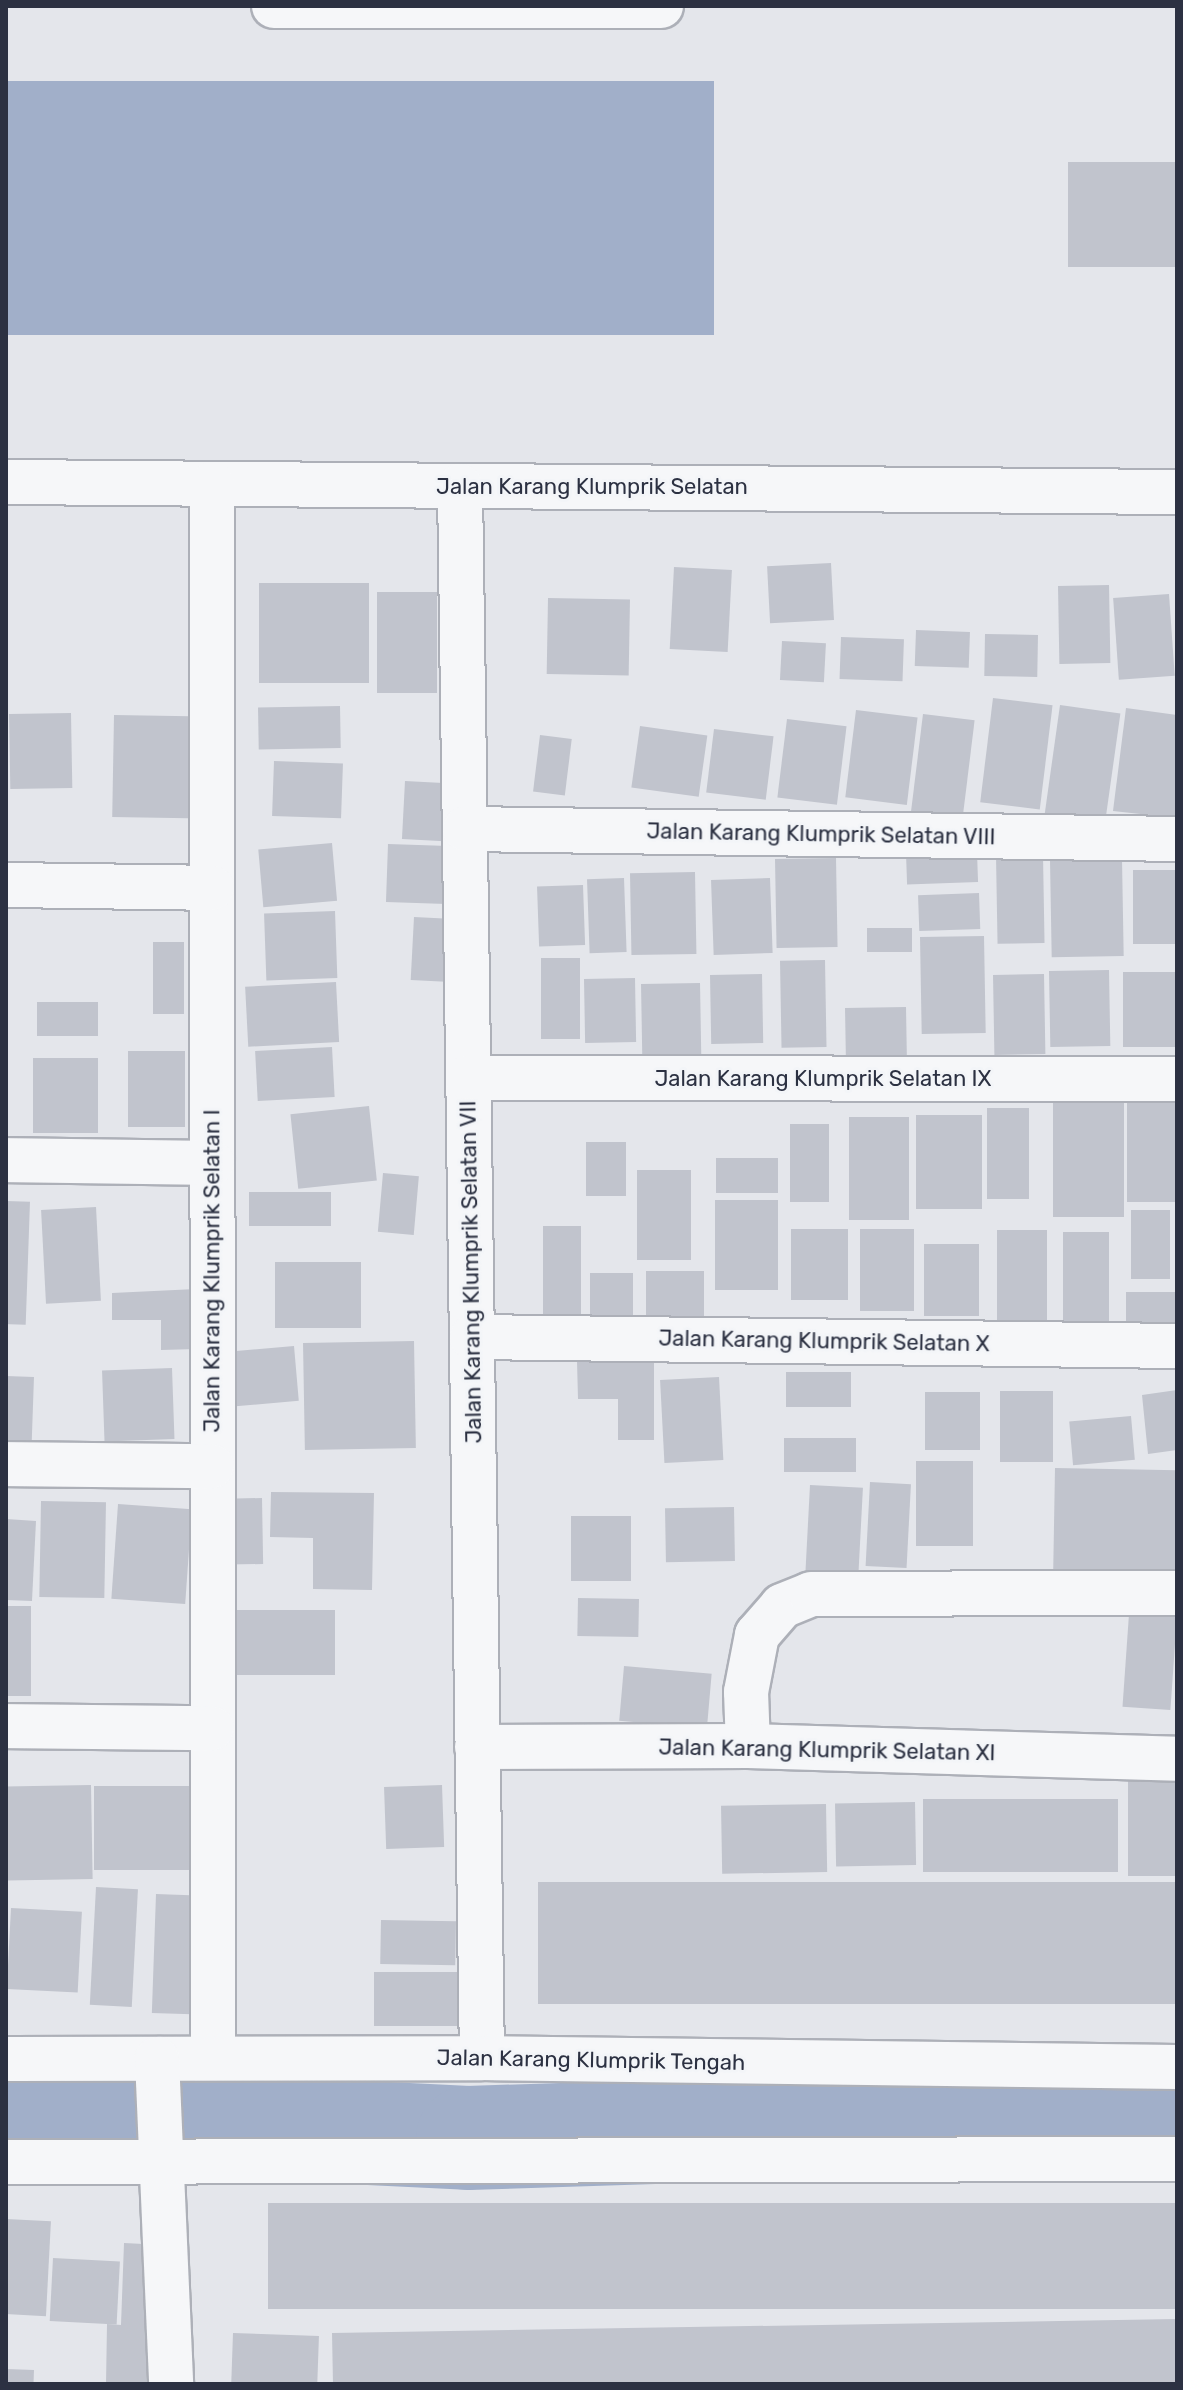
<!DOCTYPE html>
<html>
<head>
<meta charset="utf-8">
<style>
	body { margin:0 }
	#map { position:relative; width:1183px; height:2390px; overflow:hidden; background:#e4e6eb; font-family:Rubik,sans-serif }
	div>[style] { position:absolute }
	.water>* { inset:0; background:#a1afc9; transform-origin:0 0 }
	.river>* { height:104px; margin:-52px; padding:0 52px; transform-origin:52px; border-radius:52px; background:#a1afc9 }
	.building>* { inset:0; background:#c1c4cd; transform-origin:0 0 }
	.roads { filter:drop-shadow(2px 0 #adb0b8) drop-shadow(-2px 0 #adb0b8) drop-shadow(0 2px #adb0b8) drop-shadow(0 -2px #adb0b8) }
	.minor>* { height:44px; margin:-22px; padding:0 22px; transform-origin:22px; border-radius:22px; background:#f6f7f9 }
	span { translate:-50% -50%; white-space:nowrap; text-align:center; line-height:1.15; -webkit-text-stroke:6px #f3f5f8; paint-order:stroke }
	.street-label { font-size:22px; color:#2c3142 }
	.frame { position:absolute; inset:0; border:8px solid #2c3142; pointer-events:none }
</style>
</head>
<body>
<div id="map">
	<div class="water">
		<i style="left:6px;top:81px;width:708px;height:254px"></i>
	</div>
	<div class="river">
		<i style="left:6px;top:2128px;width:178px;rotate:-1.3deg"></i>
		<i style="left:184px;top:2124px;width:284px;rotate:2.8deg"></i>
		<i style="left:468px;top:2138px;width:709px;rotate:-1.86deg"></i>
	</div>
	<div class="building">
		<i style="left:1177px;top:162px;width:105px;height:109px;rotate:90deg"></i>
		<i style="left:831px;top:563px;width:57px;height:64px;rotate:87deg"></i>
		<i style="left:674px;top:567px;width:58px;height:82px;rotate:3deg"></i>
		<i style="left:259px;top:583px;width:110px;height:100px"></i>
		<i style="left:1109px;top:585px;width:78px;height:51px;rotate:89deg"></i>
		<i style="left:377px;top:592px;width:60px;height:101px"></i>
		<i style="left:1169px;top:594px;width:82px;height:56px;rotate:86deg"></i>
		<i style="left:548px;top:598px;width:82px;height:76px;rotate:1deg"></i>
		<i style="left:916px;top:630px;width:54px;height:36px;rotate:2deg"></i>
		<i style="left:985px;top:634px;width:53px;height:42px;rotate:1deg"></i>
		<i style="left:841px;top:637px;width:63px;height:42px;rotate:2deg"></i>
		<i style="left:782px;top:641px;width:44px;height:39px;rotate:3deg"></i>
		<i style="left:993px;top:698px;width:60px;height:105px;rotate:7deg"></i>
		<i style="left:1060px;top:705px;width:61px;height:111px;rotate:8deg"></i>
		<i style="left:340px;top:706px;width:42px;height:82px;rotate:89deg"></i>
		<i style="clip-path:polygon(1126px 708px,1177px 715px,1177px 818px,1113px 811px)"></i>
		<i style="left:856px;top:710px;width:62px;height:88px;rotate:7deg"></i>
		<i style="left:71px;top:713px;width:75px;height:62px;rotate:89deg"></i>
		<i style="left:923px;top:714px;width:52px;height:98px;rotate:7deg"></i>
		<i style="left:114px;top:715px;width:76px;height:102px;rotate:1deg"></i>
		<i style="left:787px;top:719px;width:60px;height:79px;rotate:7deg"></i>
		<i style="left:640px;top:726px;width:68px;height:62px;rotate:8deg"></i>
		<i style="left:714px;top:729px;width:60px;height:64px;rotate:7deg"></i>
		<i style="left:540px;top:735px;width:32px;height:57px;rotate:7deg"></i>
		<i style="left:274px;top:761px;width:69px;height:55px;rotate:2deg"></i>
		<i style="left:405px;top:781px;width:57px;height:58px;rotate:3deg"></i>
		<i style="left:332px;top:843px;width:58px;height:74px;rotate:85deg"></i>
		<i style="left:388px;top:844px;width:68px;height:58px;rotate:2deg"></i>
		<i style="left:977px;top:852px;width:30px;height:71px;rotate:88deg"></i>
		<i style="left:1043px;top:855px;width:88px;height:47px;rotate:89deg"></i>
		<i style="left:836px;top:858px;width:89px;height:61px;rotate:89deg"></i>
		<i style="left:1122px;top:859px;width:97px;height:72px;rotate:89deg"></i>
		<i style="left:1177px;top:870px;width:74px;height:44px;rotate:90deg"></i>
		<i style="left:695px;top:872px;width:82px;height:65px;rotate:89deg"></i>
		<i style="left:624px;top:878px;width:74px;height:37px;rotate:88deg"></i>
		<i style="left:770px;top:878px;width:75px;height:59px;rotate:88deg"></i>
		<i style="left:583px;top:885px;width:60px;height:46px;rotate:88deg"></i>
		<i style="left:979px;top:893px;width:36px;height:61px;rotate:88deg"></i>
		<i style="left:335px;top:911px;width:67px;height:71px;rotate:88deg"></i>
		<i style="left:414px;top:917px;width:50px;height:63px;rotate:3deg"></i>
		<i style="left:912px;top:928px;width:24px;height:45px;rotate:90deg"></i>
		<i style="left:984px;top:936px;width:97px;height:64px;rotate:89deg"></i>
		<i style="left:153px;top:942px;width:31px;height:72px"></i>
		<i style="left:541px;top:958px;width:39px;height:81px"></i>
		<i style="left:825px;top:960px;width:87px;height:45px;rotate:89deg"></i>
		<i style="left:1109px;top:970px;width:76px;height:60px;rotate:89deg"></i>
		<i style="left:1177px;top:972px;width:75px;height:54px;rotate:90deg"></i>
		<i style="left:762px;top:974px;width:69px;height:52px;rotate:89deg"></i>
		<i style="left:1044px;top:974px;width:80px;height:51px;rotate:89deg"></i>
		<i style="left:635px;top:978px;width:64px;height:51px;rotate:89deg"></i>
		<i style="left:336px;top:982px;width:60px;height:91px;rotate:87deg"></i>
		<i style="left:700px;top:983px;width:74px;height:59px;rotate:89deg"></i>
		<i style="left:98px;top:1002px;width:34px;height:61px;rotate:90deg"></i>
		<i style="left:906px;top:1007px;width:67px;height:61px;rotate:89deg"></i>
		<i style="left:332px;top:1047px;width:50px;height:77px;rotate:87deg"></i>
		<i style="left:128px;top:1051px;width:57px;height:76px"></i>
		<i style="left:98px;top:1058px;width:75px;height:65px;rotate:90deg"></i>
		<i style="left:1124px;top:1101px;width:116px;height:71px;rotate:90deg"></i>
		<i style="left:1127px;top:1101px;width:50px;height:101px"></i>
		<i style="left:369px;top:1106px;width:75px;height:79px;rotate:84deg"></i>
		<i style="left:987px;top:1108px;width:42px;height:91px"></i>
		<i style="left:916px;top:1115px;width:66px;height:94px"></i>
		<i style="left:849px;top:1117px;width:60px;height:103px"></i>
		<i style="left:790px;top:1124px;width:39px;height:78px"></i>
		<i style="left:586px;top:1142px;width:40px;height:54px"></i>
		<i style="left:716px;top:1158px;width:62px;height:35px"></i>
		<i style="left:637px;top:1170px;width:54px;height:90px"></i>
		<i style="left:383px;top:1173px;width:36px;height:59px;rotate:5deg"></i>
		<i style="left:331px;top:1192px;width:34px;height:82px;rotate:90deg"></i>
		<i style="left:715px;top:1200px;width:63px;height:90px"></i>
		<i style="left:6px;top:1201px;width:24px;height:123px;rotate:2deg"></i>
		<i style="left:96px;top:1207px;width:94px;height:55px;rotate:87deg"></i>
		<i style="left:1131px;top:1210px;width:39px;height:69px"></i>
		<i style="left:581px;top:1226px;width:90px;height:38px;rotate:90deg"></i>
		<i style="left:791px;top:1229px;width:57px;height:71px"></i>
		<i style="left:860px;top:1229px;width:54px;height:82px"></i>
		<i style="left:997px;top:1230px;width:50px;height:92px"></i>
		<i style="left:1063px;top:1232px;width:46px;height:90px"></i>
		<i style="left:924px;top:1244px;width:55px;height:72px"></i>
		<i style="left:275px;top:1262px;width:86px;height:66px"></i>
		<i style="left:646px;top:1271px;width:58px;height:59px"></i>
		<i style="left:590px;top:1273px;width:43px;height:55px"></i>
		<i style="clip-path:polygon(196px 1289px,197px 1349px,161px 1350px,161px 1320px,112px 1320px,112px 1293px)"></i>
		<i style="left:1177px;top:1292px;width:36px;height:51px;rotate:90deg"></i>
		<i style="left:414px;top:1341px;width:107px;height:111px;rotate:89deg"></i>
		<i style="left:294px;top:1346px;width:55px;height:78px;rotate:85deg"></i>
		<i style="clip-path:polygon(577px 1361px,654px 1361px,654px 1440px,618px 1440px,618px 1399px,578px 1399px)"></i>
		<i style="left:172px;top:1368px;width:71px;height:70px;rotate:88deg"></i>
		<i style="left:786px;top:1372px;width:65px;height:35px"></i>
		<i style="left:6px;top:1376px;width:28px;height:84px;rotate:2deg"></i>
		<i style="left:719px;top:1377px;width:83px;height:59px;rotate:87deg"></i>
		<i style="clip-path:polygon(1177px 1390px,1177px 1450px,1148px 1454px,1142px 1395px)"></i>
		<i style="left:1000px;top:1391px;width:53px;height:71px"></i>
		<i style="left:925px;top:1392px;width:55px;height:58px"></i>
		<i style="left:1131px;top:1416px;width:44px;height:62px;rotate:85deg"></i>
		<i style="left:856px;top:1438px;width:34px;height:72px;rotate:90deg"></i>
		<i style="left:916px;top:1461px;width:57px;height:85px"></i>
		<i style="left:1055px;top:1468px;width:122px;height:105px;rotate:1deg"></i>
		<i style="left:870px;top:1482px;width:41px;height:84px;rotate:3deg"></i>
		<i style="left:810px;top:1485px;width:53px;height:87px;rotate:3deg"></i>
		<i style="clip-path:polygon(271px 1492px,374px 1493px,372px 1590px,313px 1589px,313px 1538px,270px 1537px)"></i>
		<i style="left:262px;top:1498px;width:66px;height:36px;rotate:89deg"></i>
		<i style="left:41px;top:1501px;width:65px;height:96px;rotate:1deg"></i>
		<i style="left:118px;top:1504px;width:74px;height:95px;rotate:4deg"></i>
		<i style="left:734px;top:1507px;width:54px;height:69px;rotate:89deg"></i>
		<i style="left:571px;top:1516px;width:60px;height:65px"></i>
		<i style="clip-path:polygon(6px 1519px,36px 1521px,32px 1601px,6px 1600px)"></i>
		<i style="left:578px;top:1598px;width:61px;height:38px;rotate:1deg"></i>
		<i style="left:6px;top:1606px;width:25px;height:90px"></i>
		<i style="left:335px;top:1610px;width:65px;height:106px;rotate:90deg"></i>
		<i style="left:1129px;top:1614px;width:48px;height:93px;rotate:4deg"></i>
		<i style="left:624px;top:1666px;width:88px;height:55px;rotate:5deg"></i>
		<i style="left:1128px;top:1780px;width:49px;height:96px"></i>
		<i style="left:91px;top:1785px;width:94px;height:85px;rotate:89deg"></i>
		<i style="left:442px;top:1785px;width:62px;height:58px;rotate:88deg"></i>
		<i style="left:199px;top:1786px;width:84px;height:105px;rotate:90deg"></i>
		<i style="left:923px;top:1799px;width:195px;height:73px"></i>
		<i style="left:915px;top:1802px;width:63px;height:80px;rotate:89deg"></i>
		<i style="left:826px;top:1804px;width:68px;height:105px;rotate:89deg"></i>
		<i style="left:1177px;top:1882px;width:122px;height:639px;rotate:90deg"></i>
		<i style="left:96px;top:1887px;width:42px;height:118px;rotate:3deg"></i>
		<i style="left:156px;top:1894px;width:48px;height:119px;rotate:2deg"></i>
		<i style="left:11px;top:1908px;width:71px;height:81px;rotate:3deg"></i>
		<i style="left:381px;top:1920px;width:75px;height:44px;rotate:1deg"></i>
		<i style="left:374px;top:1972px;width:101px;height:54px"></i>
		<i style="left:1177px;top:2203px;width:106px;height:909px;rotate:90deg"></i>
		<i style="left:6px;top:2219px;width:45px;height:95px;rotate:3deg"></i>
		<i style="clip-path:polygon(124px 2243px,163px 2245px,165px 2384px,106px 2384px,107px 2324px,121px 2325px)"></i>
		<i style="left:53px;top:2258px;width:67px;height:63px;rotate:3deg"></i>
		<i style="clip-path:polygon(1177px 2319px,1177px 2384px,333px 2384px,332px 2333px)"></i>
		<i style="left:233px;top:2333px;width:86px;height:51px;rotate:2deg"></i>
		<i style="left:6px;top:2369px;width:28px;height:15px;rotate:2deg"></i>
	</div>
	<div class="roads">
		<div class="minor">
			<i style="left:274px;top:6px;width:387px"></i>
			<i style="left:6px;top:482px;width:1171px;rotate:0.49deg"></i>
			<i style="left:212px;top:484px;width:1574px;rotate:89.96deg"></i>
			<i style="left:460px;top:486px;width:1572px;rotate:89.2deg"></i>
			<i style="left:465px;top:829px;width:712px;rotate:0.8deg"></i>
			<i style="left:6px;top:885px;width:206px;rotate:0.8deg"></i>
			<i style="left:468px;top:1078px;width:709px;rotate:0.08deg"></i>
			<i style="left:6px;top:1160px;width:206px;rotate:0.8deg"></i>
			<i style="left:472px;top:1337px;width:705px;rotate:0.73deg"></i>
			<i style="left:6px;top:1464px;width:206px;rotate:0.6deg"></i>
			<i style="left:6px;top:1726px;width:206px;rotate:0.6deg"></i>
			<i style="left:748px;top:1746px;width:54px;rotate:-92.1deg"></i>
			<i style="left:746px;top:1692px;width:58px;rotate:-79.1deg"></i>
			<i style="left:757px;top:1635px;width:38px;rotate:-49deg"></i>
			<i style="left:782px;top:1606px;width:31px;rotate:-22deg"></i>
			<i style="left:811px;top:1594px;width:366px;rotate:-0.2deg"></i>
			<i style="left:477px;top:1747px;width:271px;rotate:-0.2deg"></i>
			<i style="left:748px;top:1746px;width:429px;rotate:1.7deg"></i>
			<i style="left:6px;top:2059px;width:476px;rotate:-0.1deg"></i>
			<i style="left:482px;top:2058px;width:695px;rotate:0.74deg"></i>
			<i style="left:157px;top:2059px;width:325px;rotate:87.5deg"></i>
			<i style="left:6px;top:2162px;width:1171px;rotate:-0.15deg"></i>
		</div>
	</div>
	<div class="street-label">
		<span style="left:592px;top:487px">Jalan Karang Klumprik Selatan</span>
		<span style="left:821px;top:834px;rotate:1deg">Jalan Karang Klumprik Selatan VIII</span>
		<span style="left:823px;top:1079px">Jalan Karang Klumprik Selatan IX</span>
		<span style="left:212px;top:1271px;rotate:-90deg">Jalan Karang Klumprik Selatan I</span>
		<span style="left:471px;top:1272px;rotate:-91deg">Jalan Karang Klumprik Selatan VII</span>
		<span style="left:824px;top:1341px;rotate:1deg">Jalan Karang Klumprik Selatan X</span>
		<span style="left:827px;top:1750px;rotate:1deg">Jalan Karang Klumprik Selatan XI</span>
		<span style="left:591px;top:2060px;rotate:1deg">Jalan Karang Klumprik Tengah</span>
	</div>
	<div class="frame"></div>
</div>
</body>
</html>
